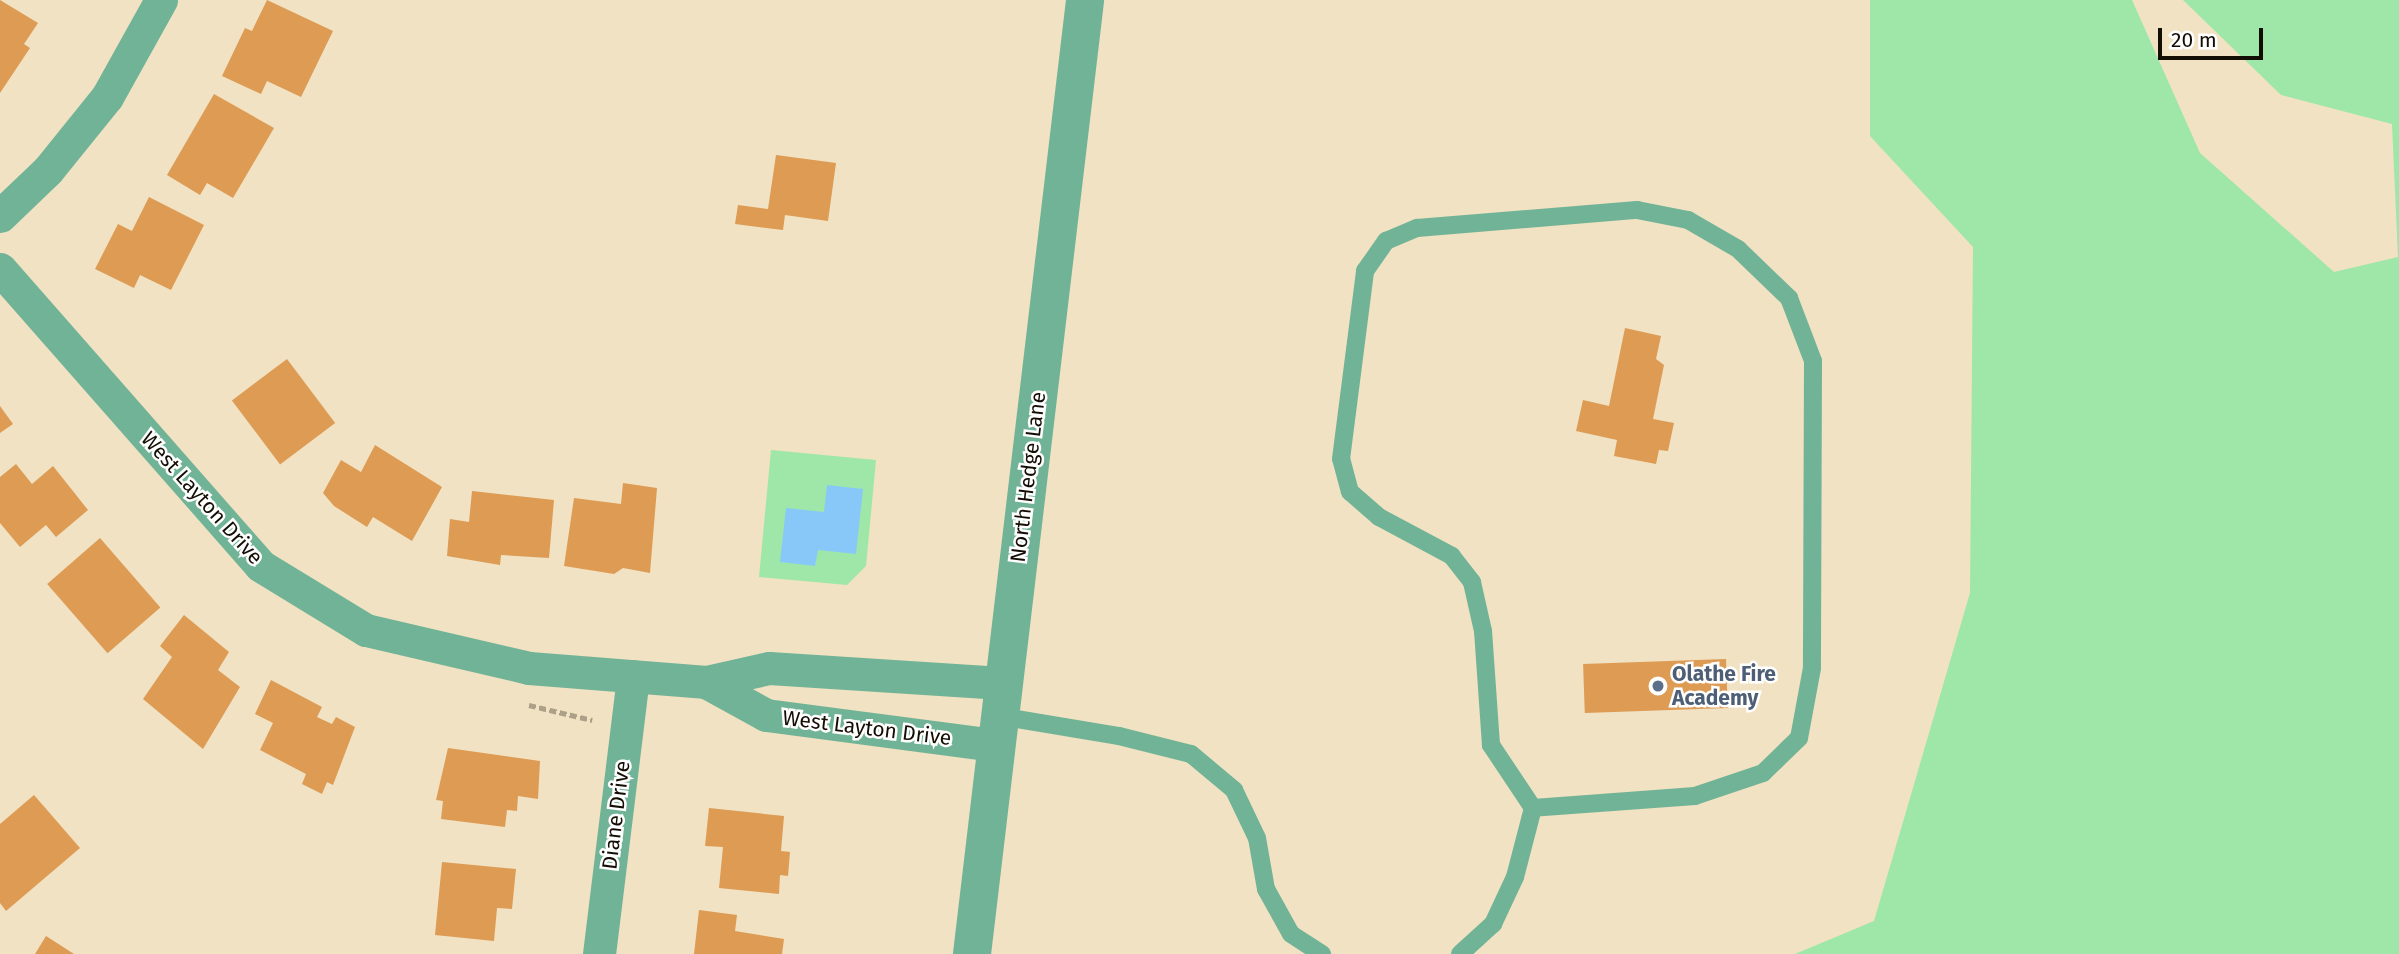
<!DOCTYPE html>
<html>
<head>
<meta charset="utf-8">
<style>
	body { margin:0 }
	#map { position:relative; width:2399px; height:954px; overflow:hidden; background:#f0e2c2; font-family:"Fira Sans",sans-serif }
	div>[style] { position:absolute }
	.green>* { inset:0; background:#9ee7a9 }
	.water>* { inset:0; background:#88c8f8 }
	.building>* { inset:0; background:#dd9b54; transform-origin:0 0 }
	.path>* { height:4.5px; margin-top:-2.25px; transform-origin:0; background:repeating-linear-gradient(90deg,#aca188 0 7px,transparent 0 10.5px) }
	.service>* { height:18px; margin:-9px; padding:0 9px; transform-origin:9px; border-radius:9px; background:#71b396 }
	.minor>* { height:33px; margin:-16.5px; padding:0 16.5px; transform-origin:16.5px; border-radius:16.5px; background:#71b396 }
	.tertiary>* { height:38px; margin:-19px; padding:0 19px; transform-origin:19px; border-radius:19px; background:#71b396 }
	.dots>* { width:19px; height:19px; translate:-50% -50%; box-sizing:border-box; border:4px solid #fff; border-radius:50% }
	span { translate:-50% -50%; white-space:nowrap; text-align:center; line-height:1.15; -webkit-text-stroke:5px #fff; paint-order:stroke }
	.street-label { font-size:21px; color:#130e04 }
	.service-label { font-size:21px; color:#4e5e75; font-weight:700 }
	.left { translate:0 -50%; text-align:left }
	.scale { position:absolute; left:2158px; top:28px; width:105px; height:32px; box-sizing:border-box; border:4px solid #130e04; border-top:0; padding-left:9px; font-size:21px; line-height:24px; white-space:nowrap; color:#130e04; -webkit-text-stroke:5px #fff; paint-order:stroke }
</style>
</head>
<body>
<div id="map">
	<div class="green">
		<i style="clip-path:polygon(1870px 0,2132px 0,2200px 153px,2334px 272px,2398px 257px,2392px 124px,2281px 95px,2183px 0,2399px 0,2399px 954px,1795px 954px,1874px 921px,1970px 593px,1973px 247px,1870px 136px)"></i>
		<i style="clip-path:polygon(771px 450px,876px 460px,866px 566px,847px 585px,759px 577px)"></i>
	</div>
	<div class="water">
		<i style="clip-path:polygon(827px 485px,863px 489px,856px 554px,818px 550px,815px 566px,780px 562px,786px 508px,824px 512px)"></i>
	</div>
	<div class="building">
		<i style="clip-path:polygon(0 0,38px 23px,24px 44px,30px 48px,0 93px)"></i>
		<i style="clip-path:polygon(267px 0,333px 31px,301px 97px,267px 81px,261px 94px,222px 76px,245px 28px,252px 31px)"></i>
		<i style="clip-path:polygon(214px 94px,274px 128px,233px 198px,207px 183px,200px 195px,167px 175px)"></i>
		<i style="clip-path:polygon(776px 155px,836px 163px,828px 221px,785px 215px,783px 230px,735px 224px,738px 205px,768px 209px)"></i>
		<i style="clip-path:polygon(149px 197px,204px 225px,171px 290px,140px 275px,134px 288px,95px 269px,118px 224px,132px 231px)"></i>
		<i style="clip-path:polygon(1625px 328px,1661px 336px,1656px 359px,1664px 365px,1653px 419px,1674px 423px,1668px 451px,1659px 450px,1656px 464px,1614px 456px,1617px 440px,1576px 431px,1583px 400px,1609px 406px)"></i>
		<i style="left:287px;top:359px;width:80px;height:69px;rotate:53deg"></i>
		<i style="clip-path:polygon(0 406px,13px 424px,0 433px)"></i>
		<i style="clip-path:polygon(375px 445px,442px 487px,412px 541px,373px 517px,367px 527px,334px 506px,323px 493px,341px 460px,361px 472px)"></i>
		<i style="clip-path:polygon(16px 464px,32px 484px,53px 466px,88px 510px,56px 537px,46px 525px,20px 547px,0 523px,0 477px)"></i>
		<i style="clip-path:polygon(623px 483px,657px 488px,650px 573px,623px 568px,614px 574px,564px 566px,574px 498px,621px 504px)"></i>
		<i style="clip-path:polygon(472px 491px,554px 500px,549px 558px,501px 555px,500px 565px,447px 556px,450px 519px,469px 522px)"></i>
		<i style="left:100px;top:538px;width:92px;height:70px;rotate:49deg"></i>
		<i style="clip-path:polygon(184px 615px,229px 652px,218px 670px,240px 687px,203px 749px,143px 699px,172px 657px,160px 646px)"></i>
		<i style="left:1726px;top:659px;width:49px;height:143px;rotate:88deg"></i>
		<i style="clip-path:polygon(271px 680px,322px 707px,317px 717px,332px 724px,336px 717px,355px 727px,333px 785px,327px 782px,322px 794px,302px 784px,306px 774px,260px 750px,273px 723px,255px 714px)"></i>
		<i style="clip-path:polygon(448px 748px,540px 761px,538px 799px,518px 796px,517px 811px,507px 810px,505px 827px,441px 819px,443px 801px,436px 800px)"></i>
		<i style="clip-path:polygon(34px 795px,80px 848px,6px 911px,0 903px,0 824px)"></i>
		<i style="clip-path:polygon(709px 808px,784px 816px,781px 851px,790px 852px,788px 876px,780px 875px,779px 894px,719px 888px,723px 847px,705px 846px)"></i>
		<i style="clip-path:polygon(442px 862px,516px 869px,512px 909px,497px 908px,494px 941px,435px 935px)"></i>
		<i style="clip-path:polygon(699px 910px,737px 915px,735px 931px,784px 939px,782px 954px,694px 954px)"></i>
		<i style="clip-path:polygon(46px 936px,74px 954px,35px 954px)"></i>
	</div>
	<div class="path">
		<i style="left:529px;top:705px;width:65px;rotate:13.4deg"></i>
	</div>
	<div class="service">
		<i style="left:998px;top:716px;width:123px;rotate:9.4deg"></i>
		<i style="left:1119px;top:736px;width:74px;rotate:14deg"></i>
		<i style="left:1191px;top:754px;width:56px;rotate:39.9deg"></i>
		<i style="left:1234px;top:790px;width:53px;rotate:64.4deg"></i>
		<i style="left:1257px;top:838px;width:52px;rotate:80deg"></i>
		<i style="left:1266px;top:889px;width:51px;rotate:60.9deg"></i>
		<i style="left:1291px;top:934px;width:37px;rotate:33deg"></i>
		<i style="left:1460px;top:954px;width:45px;rotate:-42.3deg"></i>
		<i style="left:1493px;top:924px;width:52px;rotate:-64.9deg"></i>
		<i style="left:1515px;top:877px;width:71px;rotate:-75.4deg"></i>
		<i style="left:1533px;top:808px;width:76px;rotate:-123.7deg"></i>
		<i style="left:1491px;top:745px;width:114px;rotate:-94deg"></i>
		<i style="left:1483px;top:631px;width:50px;rotate:-102.7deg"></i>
		<i style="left:1472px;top:582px;width:33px;rotate:-128deg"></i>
		<i style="left:1452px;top:556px;width:83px;rotate:-151.9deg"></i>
		<i style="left:1379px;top:517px;width:38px;rotate:-139deg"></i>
		<i style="left:1350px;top:492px;width:34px;rotate:-105deg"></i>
		<i style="left:1341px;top:459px;width:190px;rotate:-82.7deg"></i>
		<i style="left:1365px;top:271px;width:37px;rotate:-55deg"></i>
		<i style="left:1386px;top:241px;width:34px;rotate:-23deg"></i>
		<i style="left:1417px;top:228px;width:221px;rotate:-4.7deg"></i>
		<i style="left:1637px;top:210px;width:52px;rotate:11.1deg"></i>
		<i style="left:1688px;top:220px;width:58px;rotate:30.1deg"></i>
		<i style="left:1738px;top:249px;width:71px;rotate:43.9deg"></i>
		<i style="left:1789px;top:298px;width:67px;rotate:69.1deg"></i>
		<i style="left:1813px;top:361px;width:307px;rotate:90.2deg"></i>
		<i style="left:1812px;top:668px;width:71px;rotate:100.5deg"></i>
		<i style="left:1799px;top:738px;width:50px;rotate:135.8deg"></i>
		<i style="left:1763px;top:773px;width:72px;rotate:161.3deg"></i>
		<i style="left:1695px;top:796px;width:162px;rotate:175.8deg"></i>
	</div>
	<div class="minor">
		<i style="left:0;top:216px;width:66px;rotate:-43.8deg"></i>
		<i style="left:48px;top:170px;width:94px;rotate:-51.1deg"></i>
		<i style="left:107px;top:97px;width:111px;rotate:-60.9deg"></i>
		<i style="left:0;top:269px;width:395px;rotate:48.7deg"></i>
		<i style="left:261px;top:566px;width:123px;rotate:31.4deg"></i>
		<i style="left:366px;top:630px;width:167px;rotate:13.1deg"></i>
		<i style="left:529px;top:668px;width:178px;rotate:4.5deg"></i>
		<i style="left:706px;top:682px;width:65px;rotate:-12.5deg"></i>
		<i style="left:769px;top:668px;width:233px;rotate:3.7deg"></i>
		<i style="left:706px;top:682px;width:68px;rotate:28.8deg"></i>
		<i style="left:766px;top:715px;width:231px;rotate:7.5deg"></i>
		<i style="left:599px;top:954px;width:280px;rotate:-83deg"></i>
	</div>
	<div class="tertiary">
		<i style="left:972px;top:954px;width:961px;rotate:-83.24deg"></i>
	</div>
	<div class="dots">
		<i style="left:1658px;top:686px;background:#5c6f8a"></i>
	</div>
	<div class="street-label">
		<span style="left:1028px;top:477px;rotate:-83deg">North Hedge Lane</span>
		<span style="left:202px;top:498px;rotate:48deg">West Layton Drive</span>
		<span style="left:867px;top:728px;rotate:7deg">West Layton Drive</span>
		<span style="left:616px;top:815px;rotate:-83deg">Diane Drive</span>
	</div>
	<div class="service-label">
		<span class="left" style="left:1672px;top:686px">Olathe Fire<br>Academy</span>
	</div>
	<div class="scale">20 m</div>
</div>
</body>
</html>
